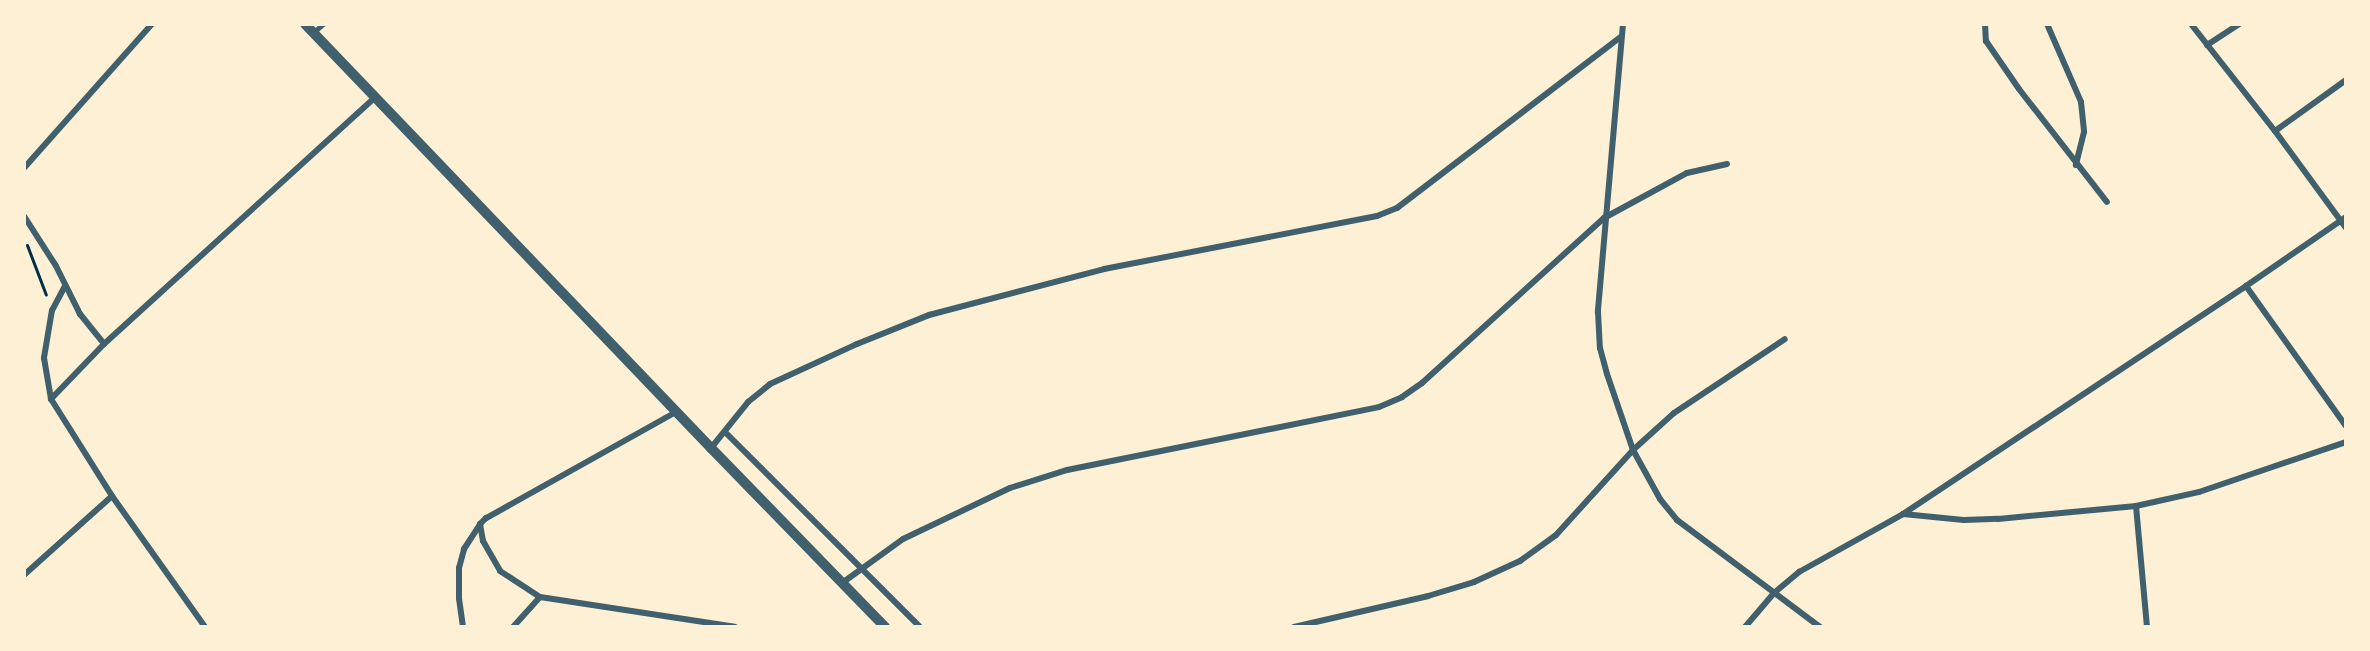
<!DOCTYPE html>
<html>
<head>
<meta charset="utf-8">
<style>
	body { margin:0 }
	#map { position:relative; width:2370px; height:651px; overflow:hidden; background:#fdf0d5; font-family:"Noto Sans",sans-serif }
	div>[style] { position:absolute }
	.path>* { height:3px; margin:-1.5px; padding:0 1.5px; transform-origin:1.5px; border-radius:1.5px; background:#003049 }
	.service>* { height:4.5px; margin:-2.25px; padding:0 2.25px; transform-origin:2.25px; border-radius:2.25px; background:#3f606c }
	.minor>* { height:6px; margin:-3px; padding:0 3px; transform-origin:3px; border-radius:3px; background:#3f606c }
	.tertiary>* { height:10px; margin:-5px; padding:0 5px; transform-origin:5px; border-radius:5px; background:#3f606c }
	span { translate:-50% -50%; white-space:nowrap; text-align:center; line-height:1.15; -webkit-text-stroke:6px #fdf0d5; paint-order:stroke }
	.frame { position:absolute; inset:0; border:26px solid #fdf0d5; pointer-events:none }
</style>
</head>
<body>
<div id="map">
	<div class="path">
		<i style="left:27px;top:245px;width:53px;rotate:69.2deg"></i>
	</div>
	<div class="service">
		<i style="left:314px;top:32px;width:12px;rotate:-42deg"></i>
	</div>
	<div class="minor">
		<i style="left:1623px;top:24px;width:289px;rotate:95deg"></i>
		<i style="left:1598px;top:312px;width:36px;rotate:87deg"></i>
		<i style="left:1600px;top:348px;width:27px;rotate:75deg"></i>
		<i style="left:1607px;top:374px;width:80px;rotate:71.1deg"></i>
		<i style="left:1633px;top:450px;width:56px;rotate:61.1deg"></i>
		<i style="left:1660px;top:499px;width:27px;rotate:51deg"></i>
		<i style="left:1677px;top:520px;width:179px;rotate:36.8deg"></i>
		<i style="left:1985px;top:24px;width:17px;rotate:87deg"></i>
		<i style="left:1986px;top:41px;width:58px;rotate:55.5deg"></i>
		<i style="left:2019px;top:89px;width:143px;rotate:52.1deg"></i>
		<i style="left:2047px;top:24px;width:85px;rotate:66.4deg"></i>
		<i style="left:2081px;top:102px;width:30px;rotate:84deg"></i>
		<i style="left:2084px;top:132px;width:34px;rotate:104deg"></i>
		<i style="left:2191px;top:24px;width:136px;rotate:51.9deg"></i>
		<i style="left:2275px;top:131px;width:120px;rotate:53.8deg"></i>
		<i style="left:2207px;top:45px;width:38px;rotate:-33deg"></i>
		<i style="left:2275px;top:131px;width:87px;rotate:-35.7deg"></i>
		<i style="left:24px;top:168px;width:193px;rotate:-48.4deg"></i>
		<i style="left:24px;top:216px;width:59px;rotate:57.4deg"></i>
		<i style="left:56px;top:266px;width:54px;rotate:63.4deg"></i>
		<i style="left:80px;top:314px;width:38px;rotate:51deg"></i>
		<i style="left:65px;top:286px;width:27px;rotate:118deg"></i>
		<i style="left:52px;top:310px;width:49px;rotate:99.5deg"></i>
		<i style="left:44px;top:358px;width:42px;rotate:80.3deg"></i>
		<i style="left:51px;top:399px;width:115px;rotate:57.8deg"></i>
		<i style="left:112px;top:496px;width:161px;rotate:54.6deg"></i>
		<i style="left:2246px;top:286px;width:172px;rotate:54.5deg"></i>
		<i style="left:51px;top:399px;width:76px;rotate:-46.1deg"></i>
		<i style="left:104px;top:344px;width:367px;rotate:-42.3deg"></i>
		<i style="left:676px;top:412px;width:218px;rotate:150.8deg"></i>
		<i style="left:486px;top:518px;width:8px;rotate:135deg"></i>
		<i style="left:480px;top:524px;width:17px;rotate:80deg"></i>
		<i style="left:483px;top:541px;width:34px;rotate:60deg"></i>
		<i style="left:500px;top:571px;width:48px;rotate:33deg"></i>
		<i style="left:540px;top:597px;width:197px;rotate:8.7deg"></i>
		<i style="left:725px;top:432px;width:276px;rotate:45deg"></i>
		<i style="left:711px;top:448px;width:59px;rotate:-51.2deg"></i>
		<i style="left:748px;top:402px;width:28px;rotate:-39deg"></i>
		<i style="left:770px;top:384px;width:96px;rotate:-24.7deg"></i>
		<i style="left:857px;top:344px;width:78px;rotate:-21.9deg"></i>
		<i style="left:929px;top:315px;width:181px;rotate:-14.7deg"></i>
		<i style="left:1104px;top:269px;width:278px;rotate:-11deg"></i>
		<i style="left:1377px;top:216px;width:22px;rotate:-22deg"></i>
		<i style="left:1397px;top:208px;width:282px;rotate:-37.4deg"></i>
		<i style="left:2136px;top:506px;width:121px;rotate:84.8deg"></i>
		<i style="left:1903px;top:514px;width:61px;rotate:5.6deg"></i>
		<i style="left:1964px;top:520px;width:34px;rotate:-2deg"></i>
		<i style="left:1998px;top:519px;width:139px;rotate:-5.4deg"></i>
		<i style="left:2136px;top:506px;width:65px;rotate:-12.5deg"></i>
		<i style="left:2199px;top:492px;width:155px;rotate:-18.8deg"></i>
		<i style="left:24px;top:575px;width:118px;rotate:-41.9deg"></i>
		<i style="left:842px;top:583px;width:75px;rotate:-35.8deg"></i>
		<i style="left:903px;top:539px;width:119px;rotate:-25.5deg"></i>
		<i style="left:1010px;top:488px;width:60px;rotate:-17.5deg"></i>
		<i style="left:1067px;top:470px;width:318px;rotate:-11.4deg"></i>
		<i style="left:1379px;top:407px;width:25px;rotate:-23deg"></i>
		<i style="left:1402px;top:397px;width:24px;rotate:-35deg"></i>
		<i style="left:1422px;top:383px;width:246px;rotate:-42.2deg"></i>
		<i style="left:1604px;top:218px;width:94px;rotate:-28.5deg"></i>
		<i style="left:1687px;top:173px;width:41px;rotate:-12.7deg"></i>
		<i style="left:463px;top:627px;width:29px;rotate:-98deg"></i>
		<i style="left:459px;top:598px;width:30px;rotate:-90deg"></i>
		<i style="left:459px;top:568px;width:20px;rotate:-75deg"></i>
		<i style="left:464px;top:549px;width:30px;rotate:-57deg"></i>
		<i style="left:513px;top:627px;width:40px;rotate:-48deg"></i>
		<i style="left:1294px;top:627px;width:138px;rotate:-13deg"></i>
		<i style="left:1428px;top:596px;width:48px;rotate:-16.9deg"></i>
		<i style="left:1474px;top:582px;width:51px;rotate:-24.5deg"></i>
		<i style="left:1520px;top:561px;width:44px;rotate:-35.8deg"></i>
		<i style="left:1556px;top:535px;width:115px;rotate:-47.8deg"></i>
		<i style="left:1633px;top:450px;width:55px;rotate:-42.1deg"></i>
		<i style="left:1674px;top:413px;width:133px;rotate:-33.7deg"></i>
		<i style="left:1745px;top:627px;width:45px;rotate:-49.5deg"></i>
		<i style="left:1774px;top:593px;width:33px;rotate:-40deg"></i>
		<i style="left:1799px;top:572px;width:119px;rotate:-29.1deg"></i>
		<i style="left:1903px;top:514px;width:412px;rotate:-33.6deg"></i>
		<i style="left:2246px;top:286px;width:121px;rotate:-34.6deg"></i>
	</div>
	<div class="tertiary">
		<i style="left:305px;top:24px;width:587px;rotate:46.24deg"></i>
		<i style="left:711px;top:448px;width:250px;rotate:45.8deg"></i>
	</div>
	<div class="frame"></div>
</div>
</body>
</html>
